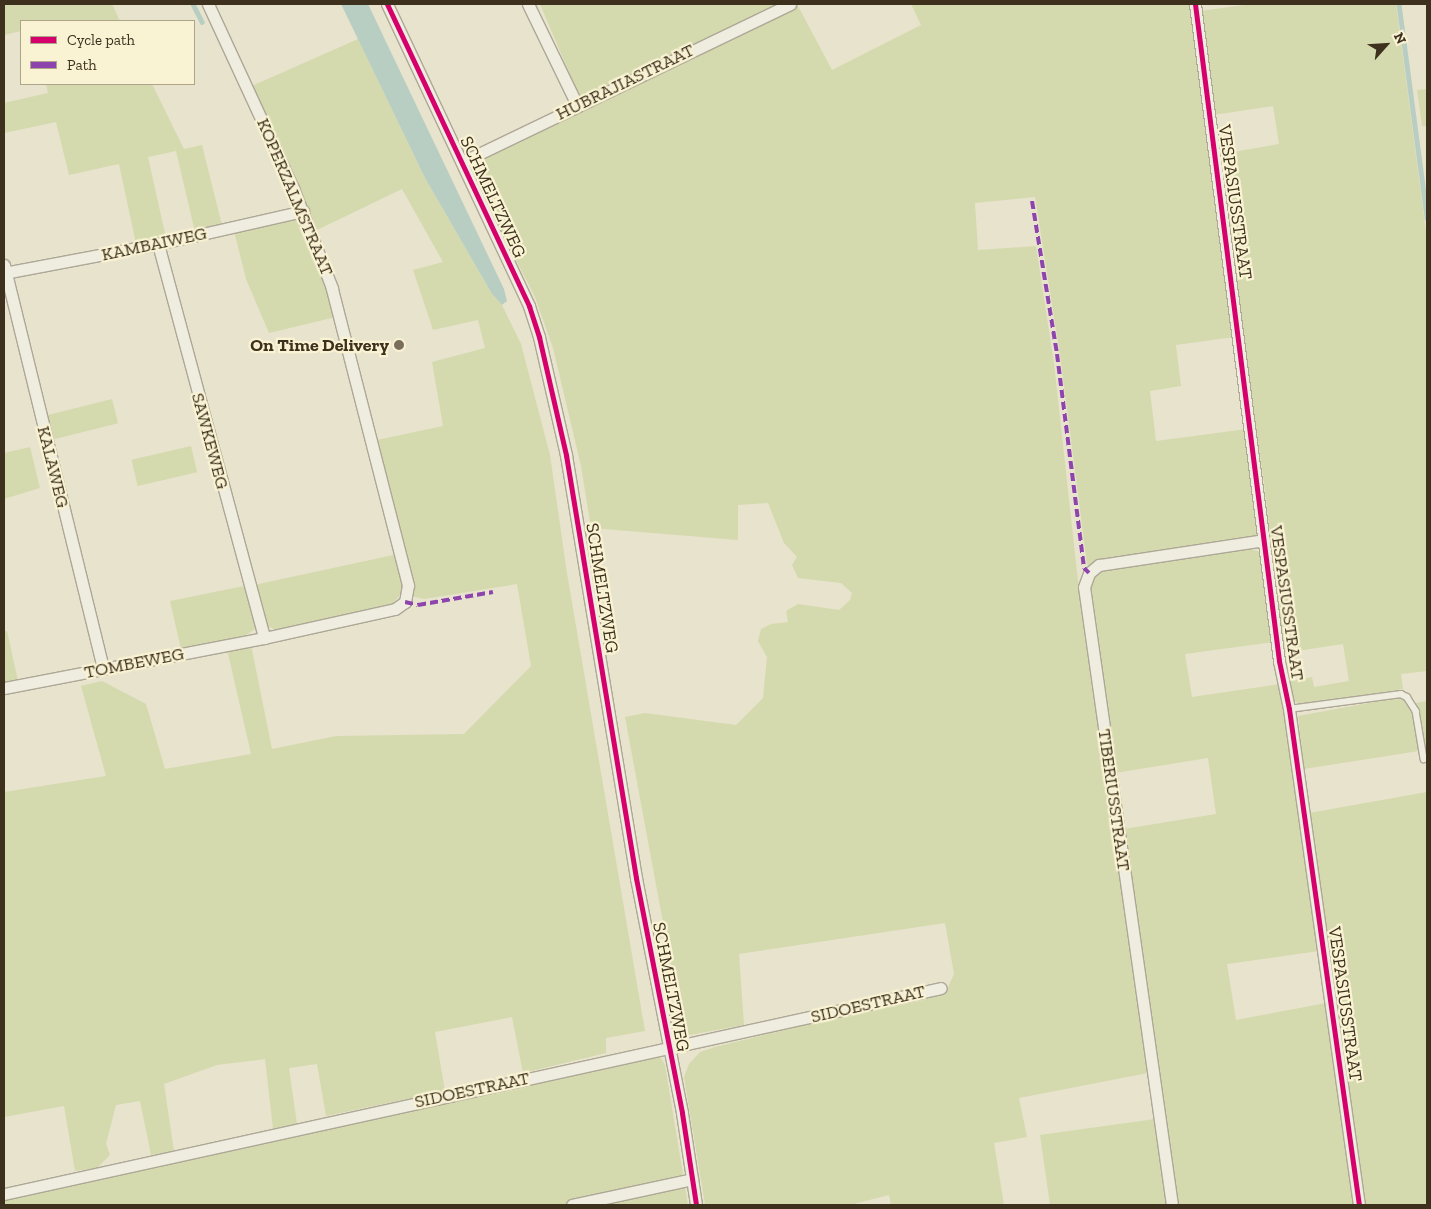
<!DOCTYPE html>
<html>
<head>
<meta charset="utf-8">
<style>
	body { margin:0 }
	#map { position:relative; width:1431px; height:1209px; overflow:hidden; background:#e8e3cd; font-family:"Zilla Slab",serif }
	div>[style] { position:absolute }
	.green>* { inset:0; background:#d4daae; transform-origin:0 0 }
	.water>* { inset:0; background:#b9cec3 }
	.stream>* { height:4.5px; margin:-2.25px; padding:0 2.25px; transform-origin:2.25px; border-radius:2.25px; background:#b9cec3 }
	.roads { filter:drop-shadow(1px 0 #ada796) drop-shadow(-1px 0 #ada796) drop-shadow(0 1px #ada796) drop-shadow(0 -1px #ada796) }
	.service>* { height:5.5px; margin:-2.75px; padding:0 2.75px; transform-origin:2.75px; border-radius:2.75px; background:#efece0 }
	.minor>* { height:11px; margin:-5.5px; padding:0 5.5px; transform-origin:5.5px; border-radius:5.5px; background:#efece0 }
	.quiet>* { height:4px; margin-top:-2px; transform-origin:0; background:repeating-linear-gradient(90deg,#8e44ad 0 8px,transparent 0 12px) }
	.cycleway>* { height:5px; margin:-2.5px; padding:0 2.5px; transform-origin:2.5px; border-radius:2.5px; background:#d6006c }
	.dots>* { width:14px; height:14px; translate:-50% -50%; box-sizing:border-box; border:2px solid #f9f2d3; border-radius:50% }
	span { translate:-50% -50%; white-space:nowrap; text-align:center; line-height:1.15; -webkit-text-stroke:4.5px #f9f2d3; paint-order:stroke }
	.street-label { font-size:18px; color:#3d301d }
	.poi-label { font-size:18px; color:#3d301d; font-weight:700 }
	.right { translate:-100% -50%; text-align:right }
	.frame { position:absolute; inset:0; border:5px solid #3d301d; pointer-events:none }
	.legend { position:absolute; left:20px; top:20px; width:175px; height:65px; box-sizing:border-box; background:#f9f2d3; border:1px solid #aea48a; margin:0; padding:6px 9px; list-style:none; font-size:15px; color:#3d301d }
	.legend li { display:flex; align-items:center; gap:10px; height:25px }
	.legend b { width:25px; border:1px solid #aea48a }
	.north { position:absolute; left:1361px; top:20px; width:50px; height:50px; -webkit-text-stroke:4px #f9f2d3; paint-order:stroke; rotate:64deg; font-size:14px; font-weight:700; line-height:20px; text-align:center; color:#3d301d }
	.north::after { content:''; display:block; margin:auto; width:18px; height:22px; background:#3d301d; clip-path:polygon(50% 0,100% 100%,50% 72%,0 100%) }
</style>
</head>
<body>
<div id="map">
	<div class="green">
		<i style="clip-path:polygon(4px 4px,112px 4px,120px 21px,21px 21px,21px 31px,4px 35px)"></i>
		<i style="clip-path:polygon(540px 4px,781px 4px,583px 97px,579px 96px)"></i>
		<i style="clip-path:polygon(797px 4px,832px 70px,921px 25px,911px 4px,1191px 4px,1217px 222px,1234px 337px,1176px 345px,1181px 386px,1150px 391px,1156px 441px,1247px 429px,1258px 535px,1255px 539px,1091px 568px,1087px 564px,1060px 355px,1035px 197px,975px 203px,978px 250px,1036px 246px,1054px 363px,1081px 608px,1148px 1073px,1019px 1098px,1027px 1137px,994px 1143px,1004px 1205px,891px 1205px,889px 1195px,850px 1205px,705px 1205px,684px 1077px,689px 1064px,700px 1052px,715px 1047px,917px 998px,945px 994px,954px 974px,945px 923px,739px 954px,744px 1025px,684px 1036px,625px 717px,645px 713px,736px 725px,763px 698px,767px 657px,758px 641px,761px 629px,771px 624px,788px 622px,786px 611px,798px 604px,839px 610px,850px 600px,852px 593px,841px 583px,798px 578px,792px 565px,797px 557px,784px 543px,768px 503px,738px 505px,738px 540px,591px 528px,581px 466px,553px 348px,535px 297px,469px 169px,474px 160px)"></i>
		<i style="clip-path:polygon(1252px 4px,1396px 4px,1427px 239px,1427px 671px,1401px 674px,1403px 689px,1305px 706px,1294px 701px,1289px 686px,1291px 681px,1312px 677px,1314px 687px,1349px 681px,1343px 644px,1284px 653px,1264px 483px,1216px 155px,1279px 144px,1273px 106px,1213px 115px,1200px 11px)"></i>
		<i style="clip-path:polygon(358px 39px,425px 178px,492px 294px,502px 305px,521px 344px,550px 455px,567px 573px,645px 1031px,606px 1038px,606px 1053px,523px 1073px,512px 1017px,435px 1032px,445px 1091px,326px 1116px,317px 1064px,289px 1068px,297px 1124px,273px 1129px,265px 1059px,217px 1065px,164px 1084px,174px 1151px,151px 1155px,140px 1101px,116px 1105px,106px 1144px,110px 1155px,97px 1168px,75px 1171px,64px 1106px,4px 1117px,4px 792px,106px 776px,81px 686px,102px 681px,146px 704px,165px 769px,251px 754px,227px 649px,251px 645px,272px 749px,336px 736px,464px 734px,531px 666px,517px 584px,424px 599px,411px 596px,377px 440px,443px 426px,432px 362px,485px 348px,478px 320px,433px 330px,413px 270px,443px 262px,402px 189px,317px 230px,252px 86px)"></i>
		<i style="clip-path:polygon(46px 84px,152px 84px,184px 149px,202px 145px,222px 225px,195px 232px,176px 151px,148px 157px,166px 238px,136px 244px,119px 164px,69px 175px,56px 122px,4px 133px,4px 103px,48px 93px)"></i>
		<i style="clip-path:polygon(1427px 89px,1427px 126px,1422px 126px,1417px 90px)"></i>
		<i style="clip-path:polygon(292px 216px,298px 218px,309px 236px,336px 317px,269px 333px,246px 279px,234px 231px)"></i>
		<i style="left:112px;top:399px;width:25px;height:67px;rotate:76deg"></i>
		<i style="left:191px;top:446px;width:27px;height:61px;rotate:77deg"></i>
		<i style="clip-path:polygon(30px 447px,40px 488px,4px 499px,4px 453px)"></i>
		<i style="clip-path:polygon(1247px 547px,1262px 553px,1273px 642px,1185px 654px,1192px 697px,1281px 684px,1319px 951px,1227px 964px,1236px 1020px,1326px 1003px,1355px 1205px,1177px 1205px,1124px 829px,1216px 814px,1208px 758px,1115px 773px,1088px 591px,1095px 572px,1103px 569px)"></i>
		<i style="clip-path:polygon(398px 554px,404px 591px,389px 607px,276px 630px,268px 626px,263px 616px,254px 585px)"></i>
		<i style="clip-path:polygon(244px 586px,255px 616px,255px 629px,245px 636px,181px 649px,170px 601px)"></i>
		<i style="clip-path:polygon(4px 631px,7px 631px,18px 681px,4px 684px)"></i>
		<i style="clip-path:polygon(1401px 697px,1412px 708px,1419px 751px,1304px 769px,1298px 716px)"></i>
		<i style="clip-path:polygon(1427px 701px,1427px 751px,1424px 751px,1416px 703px)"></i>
		<i style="clip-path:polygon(1427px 792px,1427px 1205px,1365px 1205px,1309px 813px)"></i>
		<i style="clip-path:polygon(654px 1056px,661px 1058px,665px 1065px,688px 1205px,4px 1205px,4px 1198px)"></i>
		<i style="clip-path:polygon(1155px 1119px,1167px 1205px,1050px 1205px,1040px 1135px)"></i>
	</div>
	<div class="water">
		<i style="clip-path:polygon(341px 4px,368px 4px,504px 289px,507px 301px,502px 305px,492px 294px,425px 178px)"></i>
	</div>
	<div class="stream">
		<i style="left:193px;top:4px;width:20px;rotate:63deg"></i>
		<i style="left:1399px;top:4px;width:216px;rotate:82.5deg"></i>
	</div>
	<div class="roads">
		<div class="service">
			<i style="left:1289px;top:709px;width:113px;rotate:-7.6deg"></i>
			<i style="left:1401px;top:694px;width:7px;rotate:27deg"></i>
			<i style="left:1407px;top:697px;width:17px;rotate:57deg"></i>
			<i style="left:1416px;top:711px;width:49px;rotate:80.5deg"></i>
		</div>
		<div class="minor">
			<i style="left:387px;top:4px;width:334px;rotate:64.8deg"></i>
			<i style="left:529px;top:306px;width:33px;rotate:72deg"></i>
			<i style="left:539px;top:337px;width:121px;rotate:77.1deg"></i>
			<i style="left:566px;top:455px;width:429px;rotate:80.6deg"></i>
			<i style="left:636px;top:878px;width:239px;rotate:78.9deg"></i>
			<i style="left:682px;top:1113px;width:93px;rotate:81.3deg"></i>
			<i style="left:528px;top:4px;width:112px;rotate:64.1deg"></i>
			<i style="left:1195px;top:4px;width:662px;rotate:82.71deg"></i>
			<i style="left:1279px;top:661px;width:49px;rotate:78.2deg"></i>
			<i style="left:1289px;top:709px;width:501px;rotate:81.97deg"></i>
			<i style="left:462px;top:162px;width:364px;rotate:-25.7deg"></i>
			<i style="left:158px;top:244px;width:408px;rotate:74.9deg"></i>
			<i style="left:4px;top:265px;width:416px;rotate:76.2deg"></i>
			<i style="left:4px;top:273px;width:157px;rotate:-10.7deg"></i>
			<i style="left:158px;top:244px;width:149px;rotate:-12.8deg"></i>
			<i style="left:4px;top:688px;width:265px;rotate:-10.9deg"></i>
			<i style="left:264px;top:638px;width:134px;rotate:-12.5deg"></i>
			<i style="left:395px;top:609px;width:12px;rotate:-35deg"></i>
			<i style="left:405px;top:602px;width:17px;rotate:-80deg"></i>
			<i style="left:408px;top:585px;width:307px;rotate:-104.4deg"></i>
			<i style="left:332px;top:288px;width:107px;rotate:-111.3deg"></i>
			<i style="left:293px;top:188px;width:203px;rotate:-114.8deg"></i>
			<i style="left:4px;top:1194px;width:959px;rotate:-12.4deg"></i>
			<i style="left:572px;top:1205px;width:123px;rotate:-12.2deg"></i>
			<i style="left:1172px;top:1205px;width:624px;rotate:-98.1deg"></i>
			<i style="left:1084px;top:587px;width:15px;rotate:-70deg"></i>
			<i style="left:1089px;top:573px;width:13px;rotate:-39deg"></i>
			<i style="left:1099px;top:565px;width:167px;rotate:-8.6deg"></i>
		</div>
	</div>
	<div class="quiet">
		<i style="left:1032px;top:201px;width:155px;rotate:80.7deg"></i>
		<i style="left:1057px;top:354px;width:216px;rotate:82.8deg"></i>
		<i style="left:1084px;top:568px;width:7px;rotate:45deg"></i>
		<i style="left:405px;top:602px;width:13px;rotate:13deg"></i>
		<i style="left:418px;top:605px;width:76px;rotate:-9.8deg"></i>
	</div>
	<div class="cycleway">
		<i style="left:387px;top:4px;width:334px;rotate:64.8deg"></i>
		<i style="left:529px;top:306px;width:33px;rotate:72deg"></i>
		<i style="left:539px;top:337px;width:121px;rotate:77.1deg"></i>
		<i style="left:566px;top:455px;width:429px;rotate:80.6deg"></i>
		<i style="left:636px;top:878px;width:239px;rotate:78.9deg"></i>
		<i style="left:682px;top:1113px;width:93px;rotate:81.3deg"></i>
		<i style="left:1195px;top:4px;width:662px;rotate:82.71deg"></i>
		<i style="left:1279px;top:661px;width:49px;rotate:78.2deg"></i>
		<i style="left:1289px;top:709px;width:501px;rotate:81.97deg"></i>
	</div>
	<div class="dots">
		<i style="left:399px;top:345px;background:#796f5b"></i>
	</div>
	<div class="street-label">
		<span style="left:625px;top:82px;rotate:-26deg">HUBRAJIASTRAAT</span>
		<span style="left:295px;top:197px;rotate:67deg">KOPERZALMSTRAAT</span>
		<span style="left:493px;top:197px;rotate:65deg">SCHMELTZWEG</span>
		<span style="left:1235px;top:202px;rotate:82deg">VESPASIUSSTRAAT</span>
		<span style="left:154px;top:244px;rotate:-12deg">KAMBAIWEG</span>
		<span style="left:210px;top:441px;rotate:75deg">SAWKEWEG</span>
		<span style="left:53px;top:467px;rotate:76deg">KALAWEG</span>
		<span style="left:602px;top:588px;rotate:81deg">SCHMELTZWEG</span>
		<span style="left:1287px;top:603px;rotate:82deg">VESPASIUSSTRAAT</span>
		<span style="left:134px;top:663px;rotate:-11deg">TOMBEWEG</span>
		<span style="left:1114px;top:800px;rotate:82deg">TIBERIUSSTRAAT</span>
		<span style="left:671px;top:987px;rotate:79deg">SCHMELTZWEG</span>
		<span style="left:868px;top:1004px;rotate:-13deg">SIDOESTRAAT</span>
		<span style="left:1345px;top:1004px;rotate:82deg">VESPASIUSSTRAAT</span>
		<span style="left:472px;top:1090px;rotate:-12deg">SIDOESTRAAT</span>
	</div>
	<div class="poi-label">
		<span class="right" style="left:389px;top:345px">On Time Delivery</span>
	</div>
	<div class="frame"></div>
	<ul class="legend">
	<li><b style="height:6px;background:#d6006c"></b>Cycle path</li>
	<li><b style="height:6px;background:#8e44ad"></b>Path</li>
	</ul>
	<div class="north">N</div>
</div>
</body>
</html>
